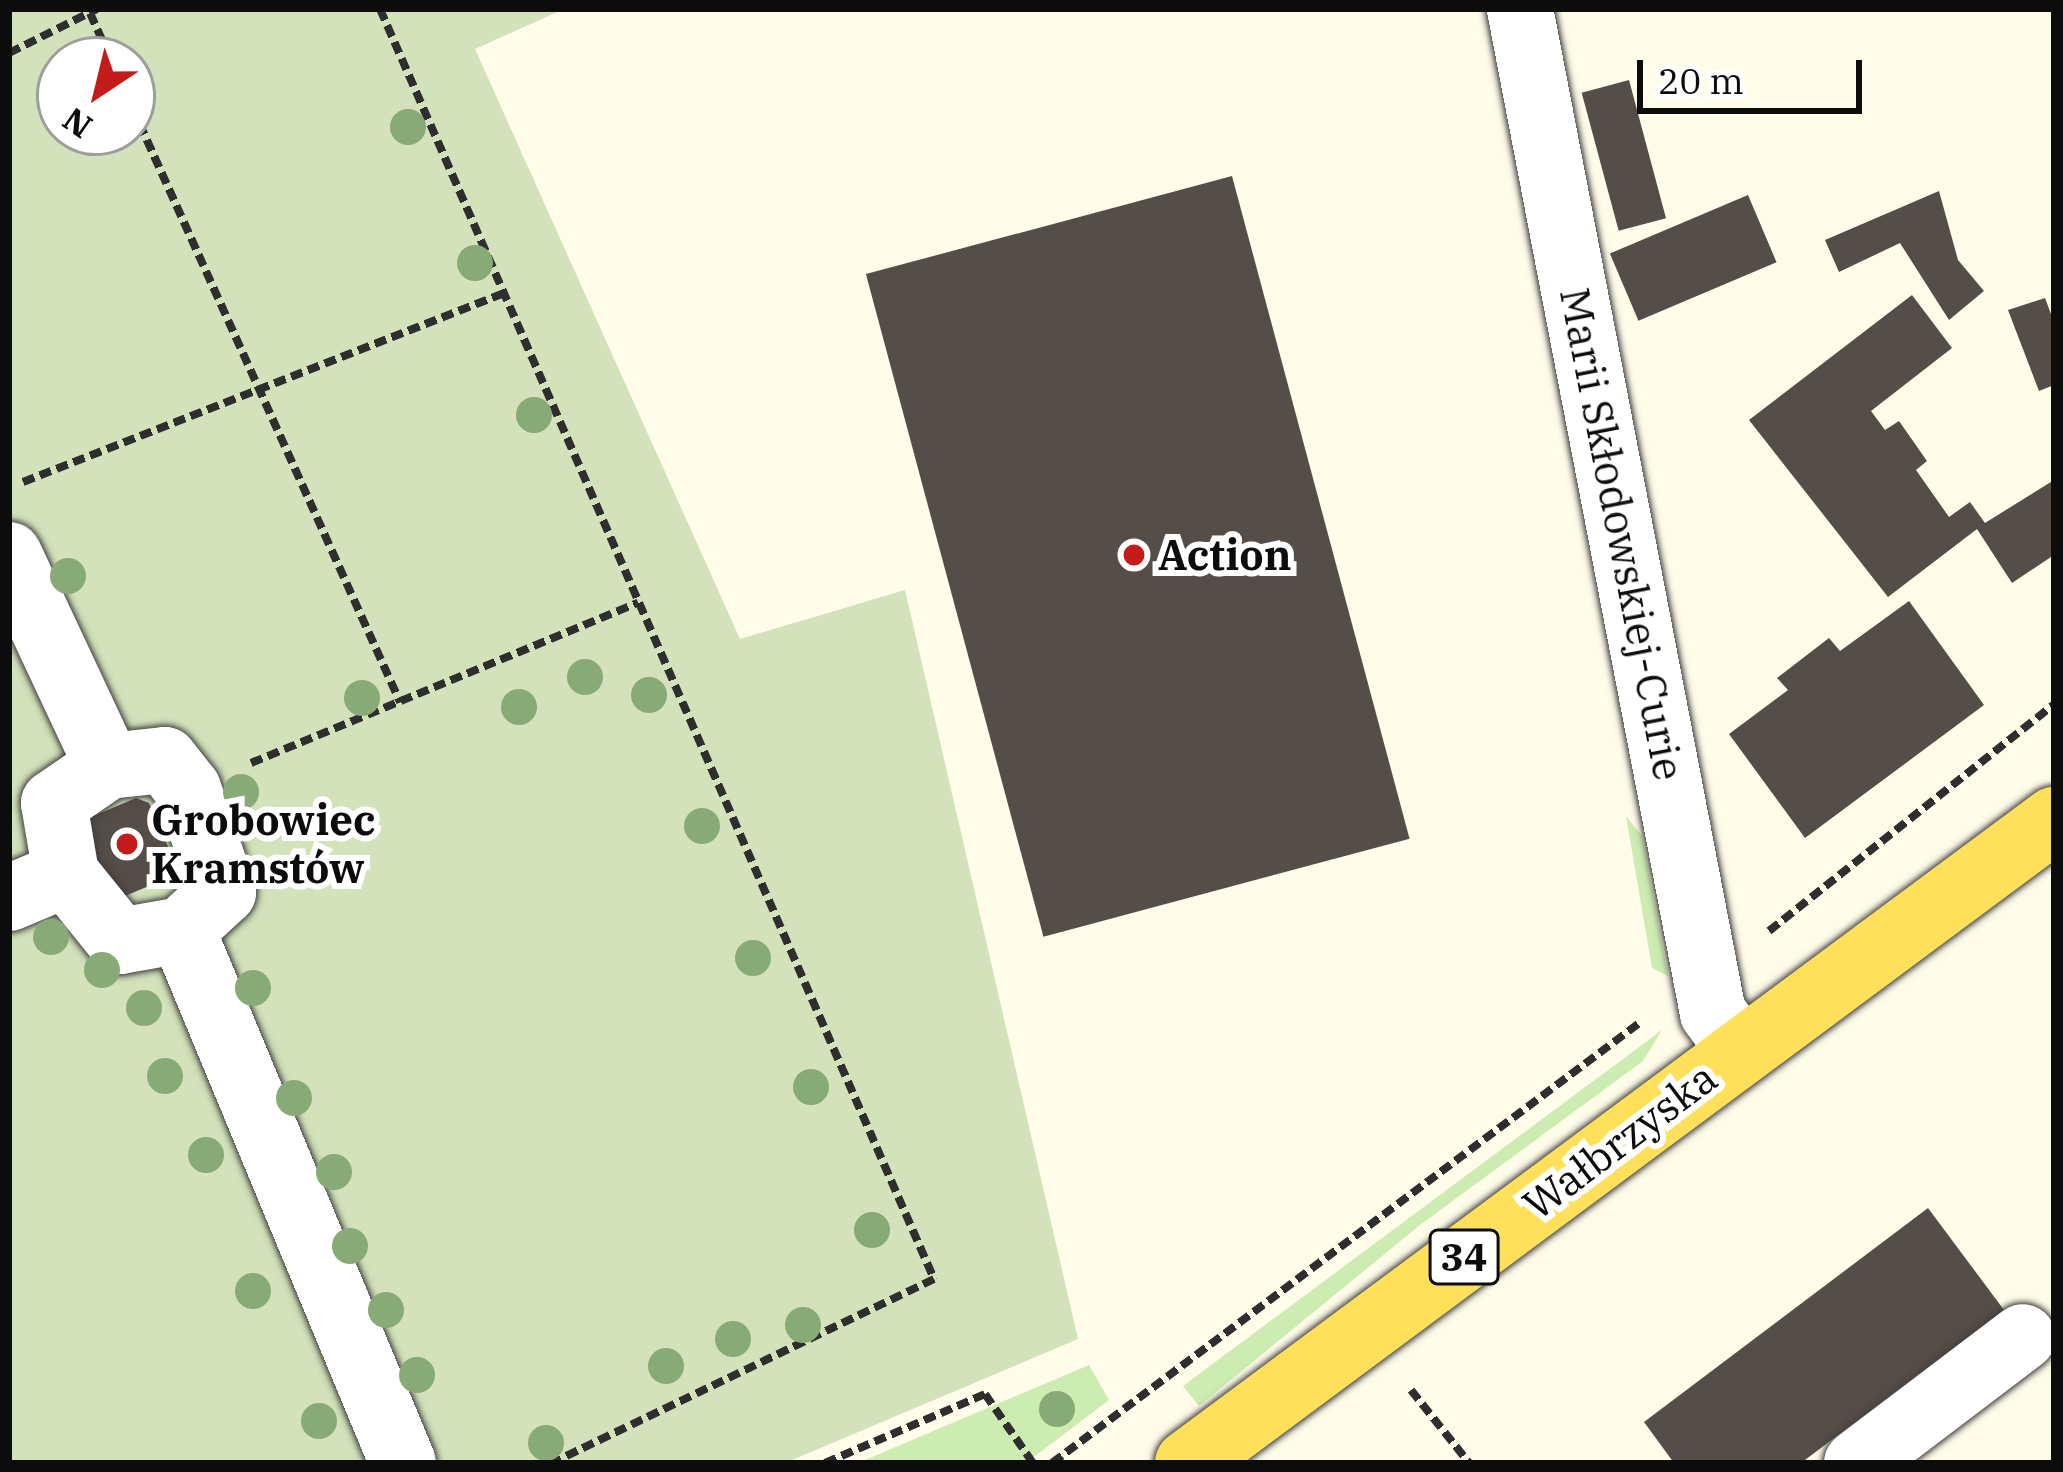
<!DOCTYPE html>
<html>
<head>
<meta charset="utf-8">
<style>
	body { margin:0 }
	#map { position:relative; width:2063px; height:1472px; overflow:hidden; background:#fffcea; font-family:"IBM Plex Serif",serif }
	div>[style] { position:absolute }
	[style*='--x'] { left:calc(var(--x)*1px); top:calc(var(--y)*1px); width:calc(var(--w)*1px); rotate:calc(var(--a)*1deg) }
	.green>* { inset:0; background:#ccecb1 }
	.cemetery>* { inset:0; background:#d3e2ba }
	.building>* { inset:0; background:#554d47; transform-origin:0 0 }
	.path>* { height:8px; margin-top:-4px; transform-origin:0; background:repeating-linear-gradient(90deg,#2e2e2e 0 12px,transparent 0 18px) }
	.roads { filter:drop-shadow(0 0 3px #3f3f3f) drop-shadow(0 0 3px #3f3f3f) }
	.street>* { height:66px; margin:-33px; padding:0 33px; transform-origin:33px; border-radius:33px; background:#fff }
	.primary>* { height:66px; margin:-33px; padding:0 33px; transform-origin:33px; border-radius:33px; background:#ffe05a }
	.trees>* { width:36px; height:36px; margin:-18px; border-radius:50%; background:#87aa76 }
	.dots>* { width:33px; height:33px; translate:-50% -50%; box-sizing:border-box; border:6px solid #fff; border-radius:50% }
	span { translate:-50% -50%; white-space:nowrap; text-align:center; line-height:1.15; -webkit-text-stroke:12px #fff; paint-order:stroke }
	.shield-label span { padding:3px 9px; background:#fff; border:3px solid; border-radius:9px; -webkit-text-stroke-width:0 }
	.shield-label { font-size:39px; color:#0c0c0c; font-weight:700 }
	.street-label { font-size:42px; color:#0c0c0c }
	.poi-label { font-size:42px; color:#0c0c0c; font-weight:700 }
	.left { translate:0 -50%; text-align:left }
	.frame { position:absolute; inset:0; border:12px solid #0c0c0c; pointer-events:none }
	.north { position:absolute; left:36px; top:36px; width:120px; height:120px; box-sizing:border-box; background:#fff; border:3px solid #9e9e9e; border-radius:50%; rotate:215deg; font-size:33px; font-weight:700; line-height:48px; text-align:center; color:#0c0c0c }
	.north::after { content:''; display:block; margin:auto; width:42px; height:54px; background:#c51b1a; clip-path:polygon(50% 0,100% 100%,50% 72%,0 100%) }
	.scale { position:absolute; left:1637px; top:60px; width:225px; height:54px; box-sizing:border-box; border:6px solid #0c0c0c; border-top:0; padding-left:15px; font-size:36px; line-height:42px; white-space:nowrap; color:#0c0c0c; -webkit-text-stroke:9px #fff; paint-order:stroke }
</style>
</head>
<body>
<div id="map">
	<div class="green">
		<i style="clip-path:polygon(1626px 816px,1642px 836px,1668px 976px,1652px 968px)"></i>
		<i style="clip-path:polygon(1662px 1030px,1643px 1061px,1420px 1225px,1199px 1406px,1183px 1386px)"></i>
		<i style="clip-path:polygon(1089px 1365px,1109px 1400px,1026px 1463px,858px 1463px)"></i>
	</div>
	<div class="cemetery">
		<i style="clip-path:polygon(evenodd,9px 9px,564px 9px,475px 49px,740px 639px,905px 590px,1078px 1339px,785px 1463px,9px 1463px,9px 9px,60px 60px,132px 60px,132px 132px,60px 132px,60px 60px)"></i>
	</div>
	<div class="building">
		<i style="left:1629px;top:80px;width:143px;height:49px;rotate:75deg"></i>
		<i style="left:1232px;top:176px;width:686px;height:379px;rotate:75deg"></i>
		<i style="clip-path:polygon(1939px 191px,1958px 260px,1984px 291px,1949px 320px,1900px 243px,1839px 272px,1825px 240px)"></i>
		<i style="left:1748px;top:195px;width:73px;height:150px;rotate:67deg"></i>
		<i style="clip-path:polygon(1912px 295px,1952px 348px,1871px 411px,1885px 430px,1899px 421px,1927px 461px,1916px 470px,1949px 517px,1970px 502px,1985px 523px,2054px 480px,2054px 555px,2012px 583px,1977px 529px,1888px 597px,1749px 420px)"></i>
		<i style="clip-path:polygon(2045px 298px,2054px 322px,2054px 385px,2039px 391px,2008px 310px)"></i>
		<i style="clip-path:polygon(1909px 601px,1984px 705px,1805px 838px,1729px 734px,1788px 690px,1777px 678px,1829px 638px,1840px 651px)"></i>
		<i style="clip-path:polygon(136px 798px,149px 803px,173px 858px,163px 861px,170px 877px,118px 899px,104px 887px,84px 820px)"></i>
		<i style="clip-path:polygon(1928px 1208px,2004px 1310px,1801px 1463px,1674px 1463px,1644px 1422px)"></i>
	</div>
	<div class="path">
		<i style="--x:380;--y:9;--w:1386;--a:66.43"></i>
		<i style="--x:934;--y:1279;--w:424;--a:154.3"></i>
		<i style="--x:90;--y:13;--w:51;--a:65.9"></i>
		<i style="--x:9;--y:53;--w:98;--a:-26.6"></i>
		<i style="--x:132;--y:107;--w:653;--a:65.75"></i>
		<i style="--x:23;--y:482;--w:515;--a:-21.43"></i>
		<i style="--x:251;--y:763;--w:419;--a:-22.5"></i>
		<i style="--x:1769;--y:931;--w:364;--a:-38.5"></i>
		<i style="--x:1411;--y:1390;--w:93;--a:51.5"></i>
		<i style="--x:825;--y:1463;--w:174;--a:-23.3"></i>
		<i style="--x:985;--y:1394;--w:84;--a:55.2"></i>
		<i style="--x:1052;--y:1463;--w:737;--a:-36.84"></i>
	</div>
	<div class="roads">
		<div class="street">
			<i style="--x:1520;--y:9;--w:1022;--a:79.12"></i>
			<i style="--x:1713;--y:1013;--w:47;--a:53.6"></i>
			<i style="--x:9;--y:555;--w:233;--a:64.9"></i>
			<i style="--x:165;--y:760;--w:37;--a:52"></i>
			<i style="--x:188;--y:789;--w:109;--a:71.2"></i>
			<i style="--x:223;--y:892;--w:56;--a:137.2"></i>
			<i style="--x:182;--y:930;--w:63;--a:169.9"></i>
			<i style="--x:120;--y:941;--w:86;--a:-128.9"></i>
			<i style="--x:66;--y:874;--w:72;--a:-99.6"></i>
			<i style="--x:54;--y:803;--w:65;--a:-34.4"></i>
			<i style="--x:108;--y:766;--w:57;--a:-6"></i>
			<i style="--x:9;--y:898;--w:62;--a:-22.8"></i>
			<i style="--x:182;--y:930;--w:577;--a:67.48"></i>
			<i style="--x:1857;--y:1463;--w:208;--a:-37.2"></i>
		</div>
		<div class="primary">
			<i style="--x:1188;--y:1463;--w:1079;--a:-36.59"></i>
		</div>
	</div>
	<div class="trees">
		<i style="left:408px;top:127px"></i>
		<i style="left:475px;top:263px"></i>
		<i style="left:534px;top:415px"></i>
		<i style="left:68px;top:576px"></i>
		<i style="left:585px;top:677px"></i>
		<i style="left:649px;top:695px"></i>
		<i style="left:362px;top:698px"></i>
		<i style="left:519px;top:707px"></i>
		<i style="left:241px;top:792px"></i>
		<i style="left:702px;top:826px"></i>
		<i style="left:51px;top:937px"></i>
		<i style="left:753px;top:958px"></i>
		<i style="left:102px;top:970px"></i>
		<i style="left:253px;top:988px"></i>
		<i style="left:144px;top:1008px"></i>
		<i style="left:165px;top:1076px"></i>
		<i style="left:811px;top:1087px"></i>
		<i style="left:294px;top:1098px"></i>
		<i style="left:206px;top:1155px"></i>
		<i style="left:334px;top:1172px"></i>
		<i style="left:872px;top:1230px"></i>
		<i style="left:350px;top:1246px"></i>
		<i style="left:253px;top:1291px"></i>
		<i style="left:386px;top:1310px"></i>
		<i style="left:803px;top:1325px"></i>
		<i style="left:733px;top:1339px"></i>
		<i style="left:666px;top:1366px"></i>
		<i style="left:417px;top:1375px"></i>
		<i style="left:1057px;top:1409px"></i>
		<i style="left:319px;top:1421px"></i>
		<i style="left:546px;top:1443px"></i>
	</div>
	<div class="dots">
		<i style="left:1134px;top:555px;background:#c51b1a"></i>
		<i style="left:127px;top:844px;background:#c51b1a"></i>
	</div>
	<div class="shield-label">
		<span style="left:1464px;top:1257px">34</span>
	</div>
	<div class="street-label">
		<span style="left:1622px;top:534px;rotate:79deg">Marii Skłodowskiej-Curie</span>
		<span style="left:1620px;top:1141px;rotate:-37deg">Wałbrzyska</span>
	</div>
	<div class="poi-label">
		<span class="left" style="left:1158px;top:555px">Action</span>
		<span class="left" style="left:151px;top:844px">Grobowiec<br>Kramstów</span>
	</div>
	<div class="frame"></div>
	<div class="north">N</div>
	<div class="scale">20 m</div>
</div>
</body>
</html>
